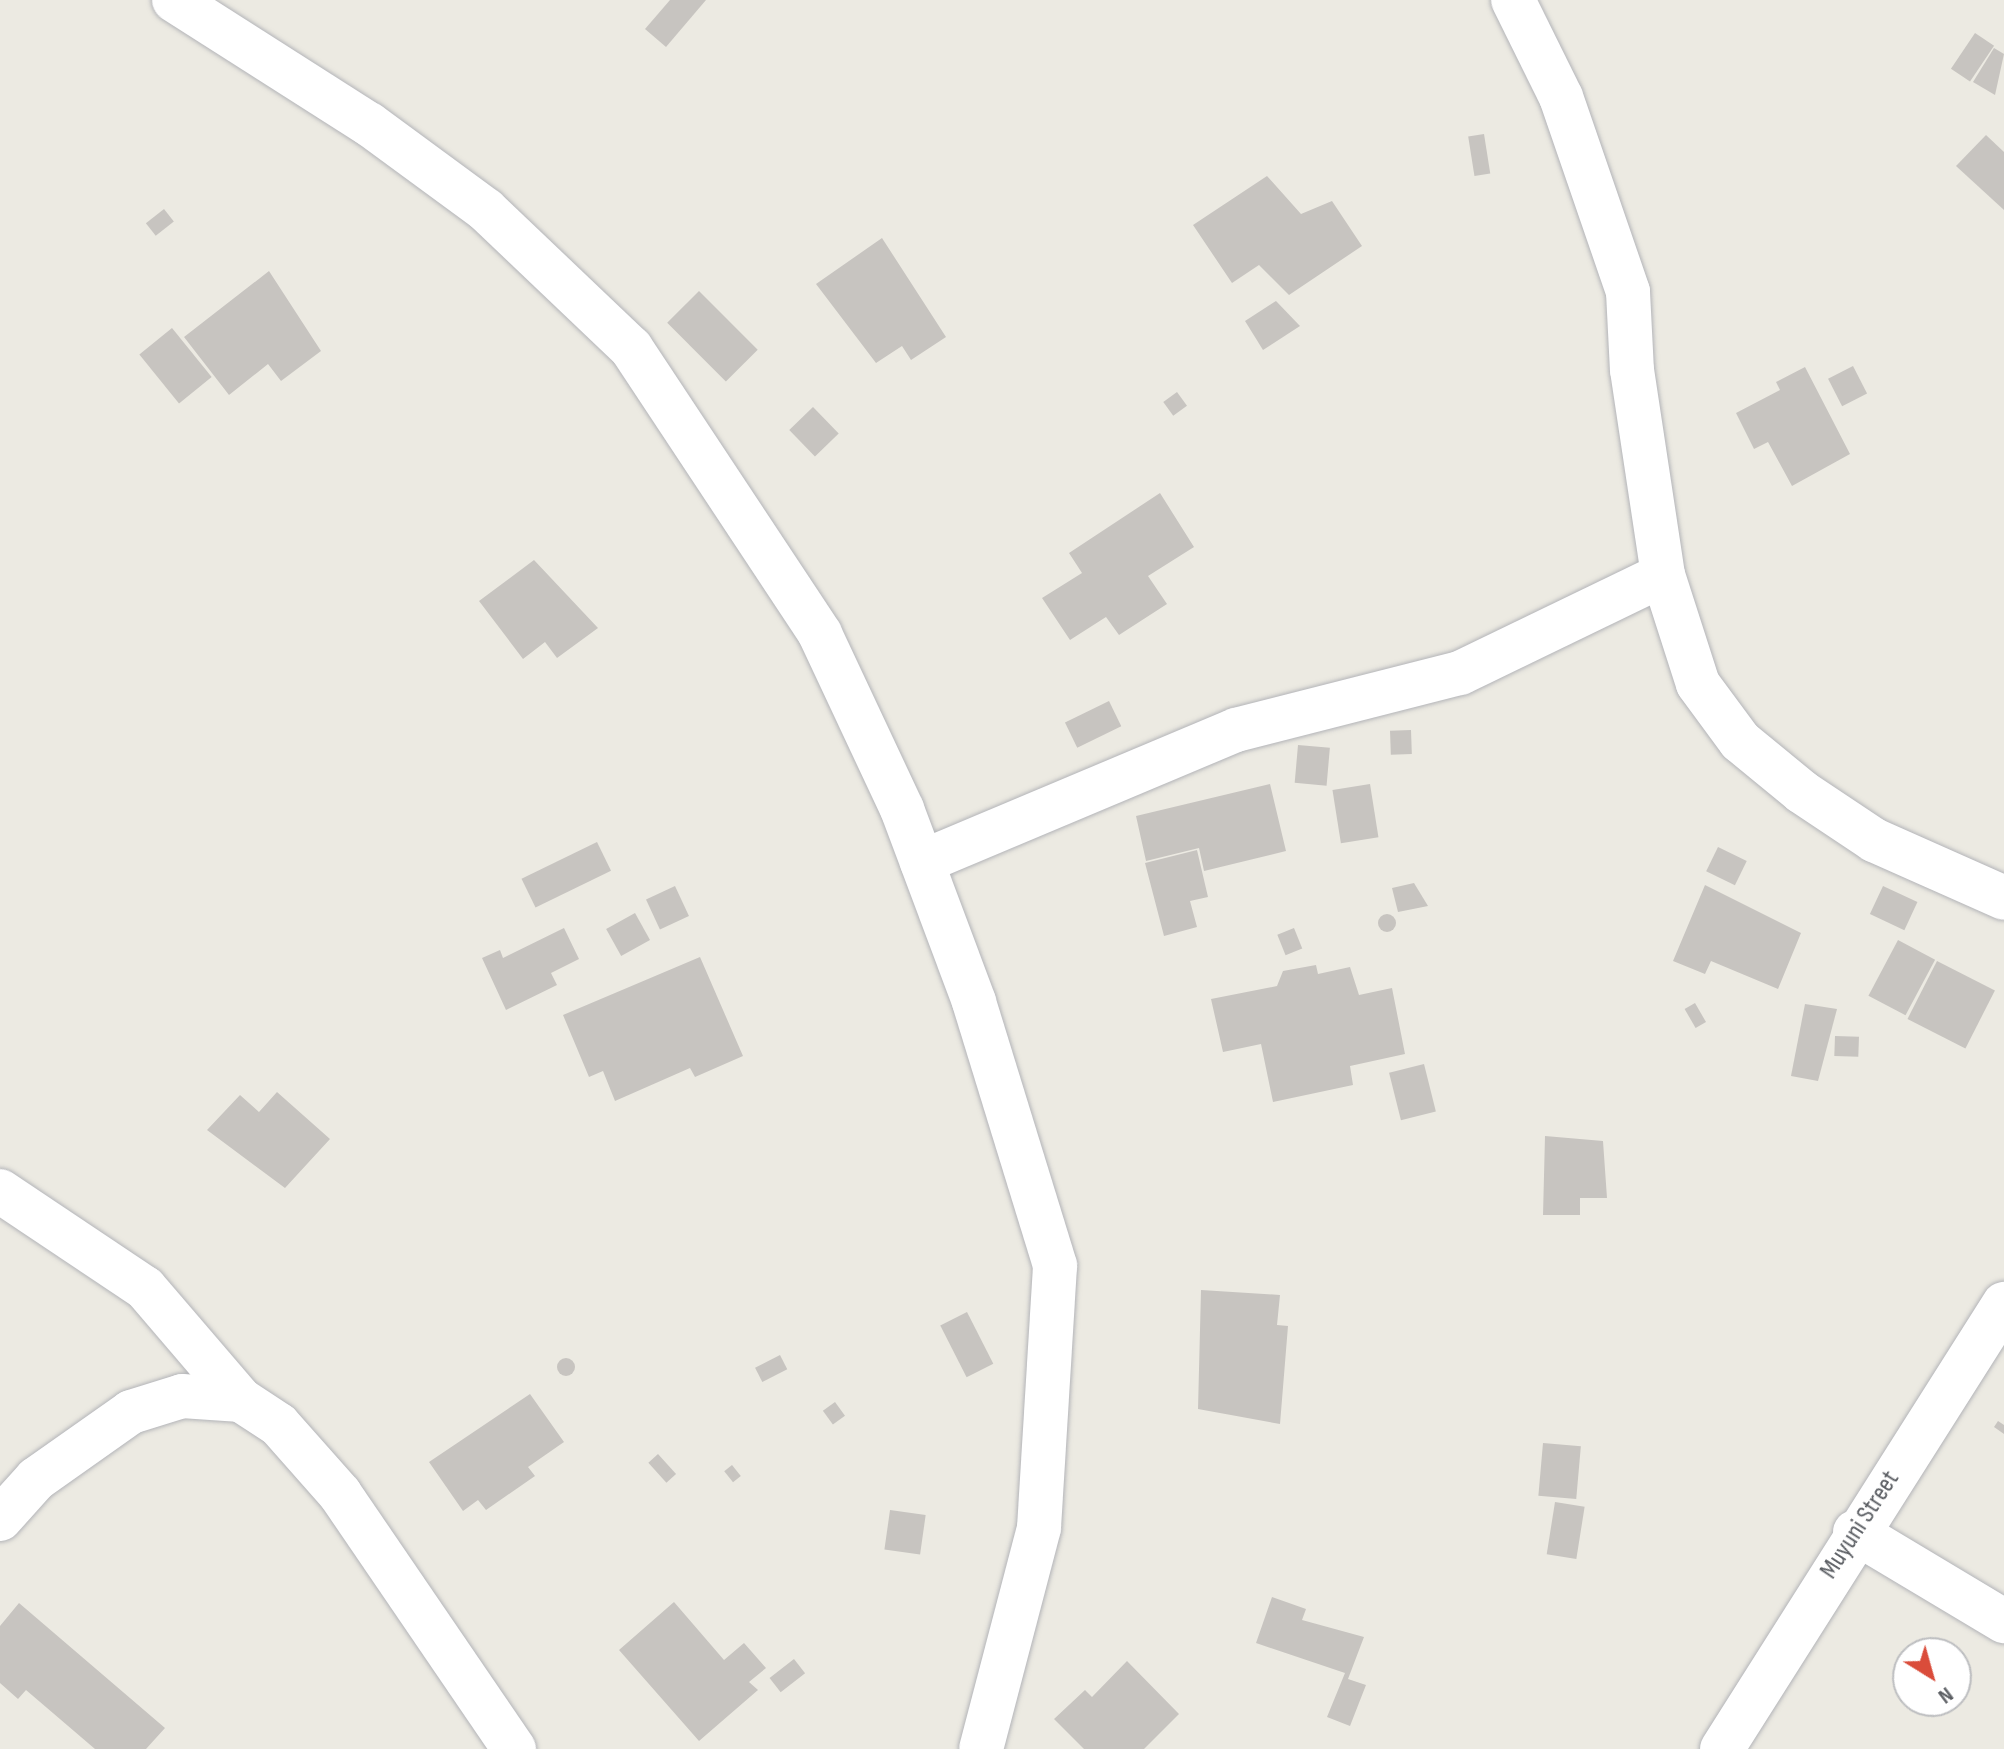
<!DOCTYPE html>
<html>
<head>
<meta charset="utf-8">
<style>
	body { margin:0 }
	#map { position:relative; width:2004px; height:1749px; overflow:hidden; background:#eceae2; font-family:"Sofia Sans Condensed",sans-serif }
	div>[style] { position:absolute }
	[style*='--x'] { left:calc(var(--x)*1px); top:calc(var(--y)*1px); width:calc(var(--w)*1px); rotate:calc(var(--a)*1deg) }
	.building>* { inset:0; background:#c7c4c0; transform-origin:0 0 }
	.round { border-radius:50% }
	.roads { filter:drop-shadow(0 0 2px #b3b4b8) drop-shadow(0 0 2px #b3b4b8) }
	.minor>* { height:44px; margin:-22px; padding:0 22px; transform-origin:22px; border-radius:22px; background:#fff }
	span { translate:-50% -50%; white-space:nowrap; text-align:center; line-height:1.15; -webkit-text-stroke:6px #fff; paint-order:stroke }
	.street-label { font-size:26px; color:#5a5d62 }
	.north { position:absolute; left:1892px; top:1637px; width:80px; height:80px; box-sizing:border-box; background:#fff; border:2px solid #bdbec0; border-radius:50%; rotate:143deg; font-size:22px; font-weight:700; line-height:32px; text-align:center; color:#5a5d62 }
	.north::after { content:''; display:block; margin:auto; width:28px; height:36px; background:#da4c3a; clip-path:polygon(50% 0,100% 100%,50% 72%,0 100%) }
</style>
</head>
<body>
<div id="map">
	<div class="building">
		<i style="clip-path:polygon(670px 0,706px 0,666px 47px,645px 29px)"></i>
		<i style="left:1975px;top:33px;width:23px;height:43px;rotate:34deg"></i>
		<i style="clip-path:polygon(1994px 48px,2004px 54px,1995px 95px,1973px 82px)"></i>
		<i style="left:1484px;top:134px;width:40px;height:16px;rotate:81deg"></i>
		<i style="clip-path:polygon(1986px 135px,2004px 152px,2004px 210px,1956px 166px)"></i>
		<i style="clip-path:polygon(1267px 176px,1301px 214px,1332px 201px,1362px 246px,1289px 295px,1259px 265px,1232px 283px,1193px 225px)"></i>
		<i style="left:164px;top:209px;width:16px;height:23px;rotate:52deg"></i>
		<i style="clip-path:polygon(882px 238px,946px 337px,911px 360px,902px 346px,876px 363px,816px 284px)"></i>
		<i style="clip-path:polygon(269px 271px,321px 351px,281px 381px,268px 364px,229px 395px,184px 337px)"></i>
		<i style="left:699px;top:291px;width:83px;height:45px;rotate:45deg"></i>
		<i style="clip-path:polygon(1276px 301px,1300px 326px,1263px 350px,1245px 321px)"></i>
		<i style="left:172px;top:328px;width:63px;height:42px;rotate:51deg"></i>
		<i style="left:1853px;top:366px;width:31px;height:28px;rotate:63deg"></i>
		<i style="clip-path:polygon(1805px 367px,1850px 454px,1792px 486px,1768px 442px,1754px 449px,1736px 413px,1780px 390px,1776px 382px)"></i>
		<i style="left:1177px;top:392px;width:17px;height:17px;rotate:54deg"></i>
		<i style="left:813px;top:407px;width:37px;height:33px;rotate:46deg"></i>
		<i style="clip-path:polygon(1160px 493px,1194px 547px,1148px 576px,1167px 604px,1119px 635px,1106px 617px,1070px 640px,1042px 598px,1082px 573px,1069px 553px)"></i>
		<i style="clip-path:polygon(534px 560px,598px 628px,557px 658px,545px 642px,523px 659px,479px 601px)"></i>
		<i style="left:1109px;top:701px;width:28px;height:49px;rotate:64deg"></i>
		<i style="left:1411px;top:730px;width:24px;height:21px;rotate:88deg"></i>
		<i style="left:1298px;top:745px;width:32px;height:38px;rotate:5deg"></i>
		<i style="clip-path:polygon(1270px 784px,1286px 851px,1204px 871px,1199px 848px,1146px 861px,1136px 816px)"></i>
		<i style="left:1370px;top:784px;width:54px;height:38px;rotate:81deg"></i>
		<i style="left:597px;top:842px;width:32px;height:84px;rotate:64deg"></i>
		<i style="left:1718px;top:847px;width:32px;height:27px;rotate:26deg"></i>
		<i style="clip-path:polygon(1197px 850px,1208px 897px,1190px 901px,1197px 927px,1164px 936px,1145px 863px)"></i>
		<i style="clip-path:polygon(1414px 883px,1428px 906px,1398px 912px,1392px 888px)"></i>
		<i style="clip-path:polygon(1705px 885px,1801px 933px,1778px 989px,1711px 961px,1705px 974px,1673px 961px)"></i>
		<i style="left:675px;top:886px;width:33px;height:32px;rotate:65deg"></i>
		<i style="left:1883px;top:886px;width:38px;height:31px;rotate:25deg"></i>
		<i style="left:635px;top:913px;width:31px;height:33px;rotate:61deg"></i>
		<i class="round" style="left:1378px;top:914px;width:18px;height:18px"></i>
		<i style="clip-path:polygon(564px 928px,579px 959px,551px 973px,557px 985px,506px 1010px,482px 958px,500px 950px,503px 958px)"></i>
		<i style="left:1294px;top:928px;width:22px;height:18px;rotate:68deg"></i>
		<i style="left:1898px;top:940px;width:42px;height:63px;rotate:28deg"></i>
		<i style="clip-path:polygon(700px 957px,743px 1056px,695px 1077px,690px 1068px,615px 1101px,603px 1071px,589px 1077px,563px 1015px)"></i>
		<i style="left:1937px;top:961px;width:65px;height:65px;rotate:27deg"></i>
		<i style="clip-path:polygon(1316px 965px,1318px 974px,1350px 967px,1359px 995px,1392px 988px,1405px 1054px,1350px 1066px,1353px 1085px,1273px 1102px,1261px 1044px,1223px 1052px,1211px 999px,1277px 986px,1283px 971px)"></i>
		<i style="left:1695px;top:1003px;width:22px;height:12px;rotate:60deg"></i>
		<i style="clip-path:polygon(1805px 1004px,1837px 1009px,1818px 1081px,1791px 1076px)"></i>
		<i style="left:1835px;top:1036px;width:24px;height:20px;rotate:2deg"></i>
		<i style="left:1424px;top:1064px;width:49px;height:36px;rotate:76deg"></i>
		<i style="clip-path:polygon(277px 1092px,330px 1139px,285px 1188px,207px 1130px,240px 1095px,259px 1112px)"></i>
		<i style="clip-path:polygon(1545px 1136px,1603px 1141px,1607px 1198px,1580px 1198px,1580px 1215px,1543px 1215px)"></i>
		<i style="clip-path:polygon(1201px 1290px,1280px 1295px,1277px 1325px,1288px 1326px,1280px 1424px,1198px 1409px)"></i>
		<i style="left:967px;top:1312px;width:58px;height:30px;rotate:63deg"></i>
		<i style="left:780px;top:1355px;width:16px;height:28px;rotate:63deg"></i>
		<i class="round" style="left:557px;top:1358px;width:18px;height:18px"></i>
		<i style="clip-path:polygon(530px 1394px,564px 1442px,528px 1467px,535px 1476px,486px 1510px,478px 1500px,463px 1511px,429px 1462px)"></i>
		<i style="left:835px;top:1402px;width:17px;height:15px;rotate:54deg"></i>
		<i style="clip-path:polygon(1998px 1421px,2004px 1425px,2004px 1434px,1994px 1427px)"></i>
		<i style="left:1543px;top:1443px;width:38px;height:53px;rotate:5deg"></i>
		<i style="left:658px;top:1454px;width:27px;height:13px;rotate:48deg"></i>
		<i style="left:732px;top:1465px;width:14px;height:10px;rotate:51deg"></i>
		<i style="left:1555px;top:1502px;width:30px;height:53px;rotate:9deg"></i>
		<i style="left:890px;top:1510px;width:36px;height:40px;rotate:8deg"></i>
		<i style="clip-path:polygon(1272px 1597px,1306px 1609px,1302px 1620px,1364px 1637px,1348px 1679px,1366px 1685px,1350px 1726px,1327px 1717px,1345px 1673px,1256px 1643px)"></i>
		<i style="clip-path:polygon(674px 1602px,724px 1660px,744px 1643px,766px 1668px,749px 1682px,758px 1690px,699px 1741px,619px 1650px)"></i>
		<i style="clip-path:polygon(19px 1603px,165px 1728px,146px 1749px,95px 1749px,26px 1690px,18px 1699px,0 1683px,0 1626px)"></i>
		<i style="left:794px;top:1659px;width:18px;height:31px;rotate:52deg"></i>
		<i style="clip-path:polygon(1127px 1661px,1179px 1714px,1144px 1749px,1084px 1749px,1054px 1719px,1085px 1690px,1092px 1697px)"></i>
	</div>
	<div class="roads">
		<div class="minor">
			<i style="--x:174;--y:0;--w:231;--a:32.5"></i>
			<i style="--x:369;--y:124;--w:145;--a:36.3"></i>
			<i style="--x:486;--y:210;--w:200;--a:43.6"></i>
			<i style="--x:631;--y:348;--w:343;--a:56.5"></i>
			<i style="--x:820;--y:634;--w:193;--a:64.9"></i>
			<i style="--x:902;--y:809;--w:206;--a:69.5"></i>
			<i style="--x:974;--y:1002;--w:276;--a:72.9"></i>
			<i style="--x:1055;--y:1266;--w:262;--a:93.5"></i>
			<i style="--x:1039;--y:1528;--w:228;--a:104.7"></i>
			<i style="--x:1513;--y:0;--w:108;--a:63.7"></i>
			<i style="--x:1561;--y:97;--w:206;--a:71"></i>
			<i style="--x:1628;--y:292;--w:78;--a:87.1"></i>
			<i style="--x:1632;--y:370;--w:207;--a:81.4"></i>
			<i style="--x:1663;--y:575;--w:114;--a:72.2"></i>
			<i style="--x:1698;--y:684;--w:71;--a:53.6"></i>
			<i style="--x:1740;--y:741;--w:80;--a:39.4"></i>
			<i style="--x:1802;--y:792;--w:87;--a:33.7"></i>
			<i style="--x:1874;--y:840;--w:142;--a:24"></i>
			<i style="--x:922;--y:862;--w:341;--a:-22.8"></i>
			<i style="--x:1236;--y:730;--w:231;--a:-14.3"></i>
			<i style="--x:1460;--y:673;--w:225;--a:-25.8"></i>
			<i style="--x:0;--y:1191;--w:174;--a:33.8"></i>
			<i style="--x:145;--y:1288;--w:148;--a:49.4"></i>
			<i style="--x:0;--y:1519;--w:54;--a:-48"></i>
			<i style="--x:36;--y:1479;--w:116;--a:-35.2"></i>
			<i style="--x:131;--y:1412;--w:53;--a:-17.4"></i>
			<i style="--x:182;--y:1396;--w:59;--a:3.9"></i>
			<i style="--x:241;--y:1400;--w:45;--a:33.3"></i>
			<i style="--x:279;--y:1425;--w:92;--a:48.5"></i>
			<i style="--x:340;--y:1494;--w:309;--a:55.7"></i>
			<i style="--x:1855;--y:1532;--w:174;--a:30.9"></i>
			<i style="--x:1722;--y:1749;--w:527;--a:-57.64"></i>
		</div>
	</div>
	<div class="street-label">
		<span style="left:1860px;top:1525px;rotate:-57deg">Muyuni Street</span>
	</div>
	<div class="north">N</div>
</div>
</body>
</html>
